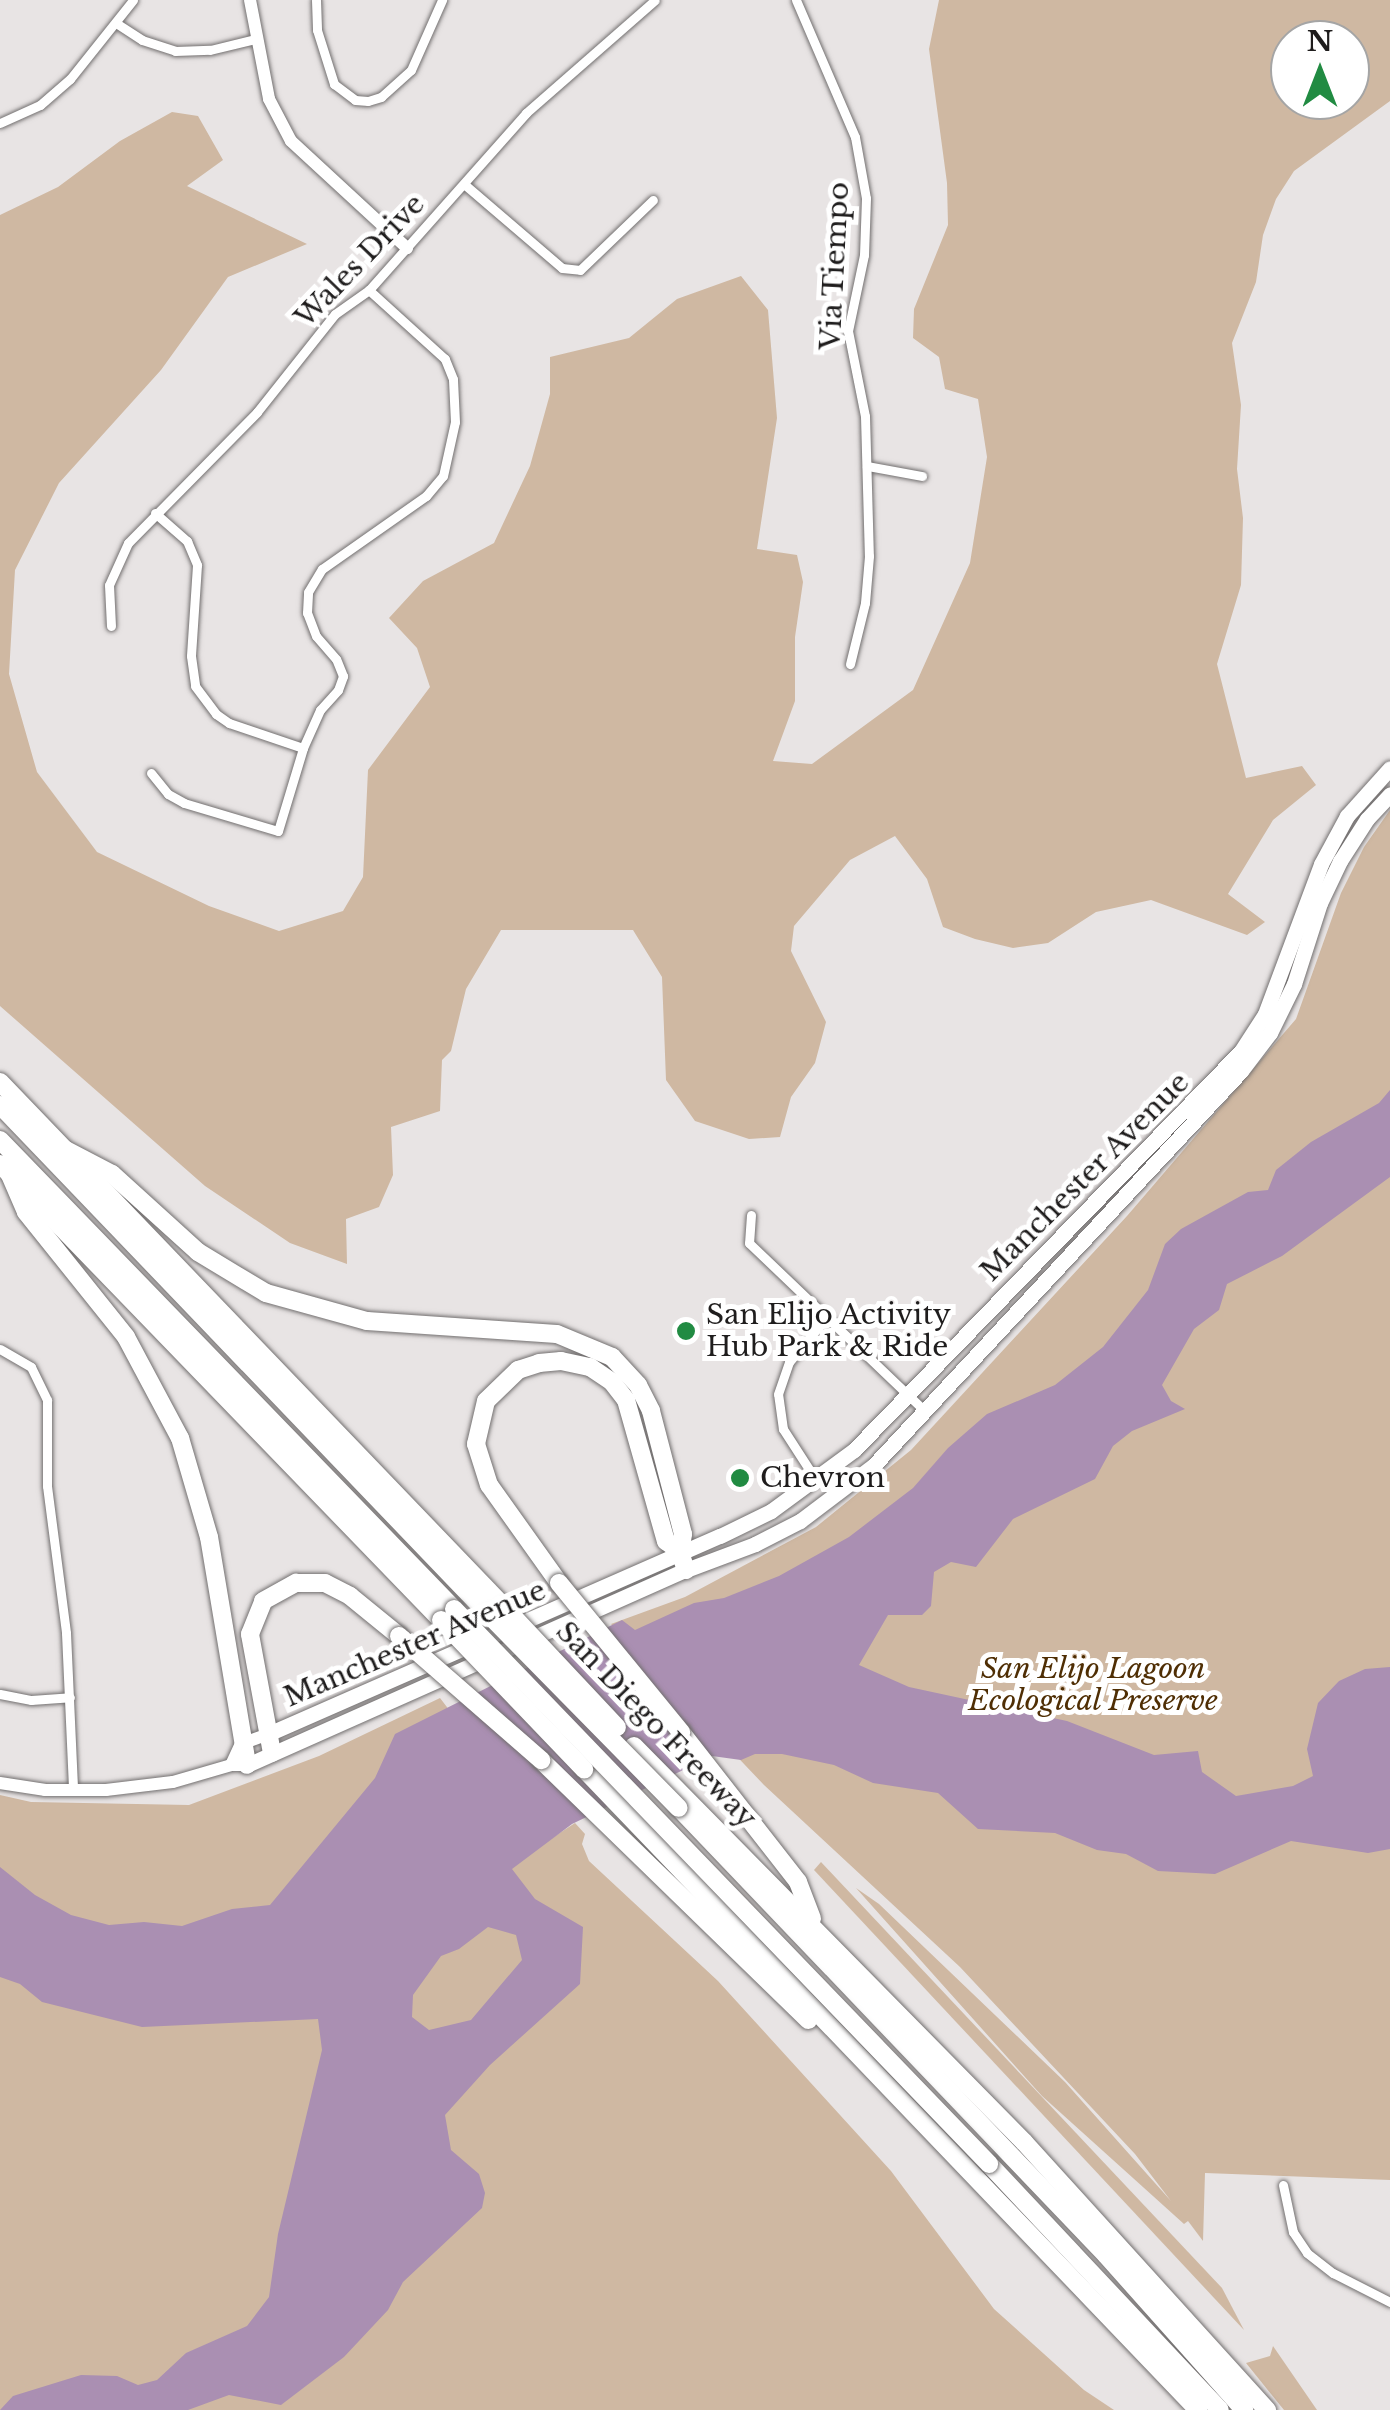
<!DOCTYPE html>
<html>
<head>
<meta charset="utf-8">
<style>
	body { margin:0 }
	#map { position:relative; width:1390px; height:2410px; overflow:hidden; background:#e8e4e4; font-family:"Libre Baskerville",serif }
	div>[style] { position:absolute }
	[style*='--x'] { left:calc(var(--x)*1px); top:calc(var(--y)*1px); width:calc(var(--w)*1px); rotate:calc(var(--a)*1deg) }
	.green>* { inset:0; background:#cfb8a2 }
	.water>* { inset:0; background:#aa8fb2 }
	.roads { filter:drop-shadow(0 0 2px #726f6f) drop-shadow(0 0 2px #726f6f) }
	.street>* { height:9px; margin:-4.5px; padding:0 4.5px; transform-origin:4.5px; border-radius:4.5px; background:#fff }
	.secondary>* { height:12px; margin:-6px; padding:0 6px; transform-origin:6px; border-radius:6px; background:#fff }
	.primary>* { height:15px; margin:-7.5px; padding:0 7.5px; transform-origin:7.5px; border-radius:7.5px; background:#fff }
	.highway>* { height:18px; margin:-9px; padding:0 9px; transform-origin:9px; border-radius:9px; background:#fff }
	.bridges { filter:drop-shadow(0 0 2px #726f6f) drop-shadow(0 0 2px #726f6f) }
	.highway-bridge>* { height:18px; margin:-9px; padding:0 9px; transform-origin:9px; border-radius:9px; background:#fff }
	.dots>* { width:28px; height:28px; translate:-50% -50%; box-sizing:border-box; border:5px solid #fff; border-radius:50% }
	span { translate:-50% -50%; white-space:nowrap; text-align:center; line-height:1.15; -webkit-text-stroke:10px #fff; paint-order:stroke }
	.street-label { font-size:28px; color:#1f1d1d }
	.poi-label { font-size:28px; color:#1f1d1d }
	.left { translate:0 -50%; text-align:left }
	.park-label { font-size:28px; color:#4f2e04; font-style:italic }
	.north { position:absolute; left:1270px; top:20px; width:100px; height:100px; box-sizing:border-box; background:#fff; border:2px solid #a5a5a5; border-radius:50%; rotate:0deg; font-size:28px; font-weight:700; line-height:40px; text-align:center; color:#1f1d1d }
	.north::after { content:''; display:block; margin:auto; width:35px; height:45px; background:#218b42; clip-path:polygon(50% 0,100% 100%,50% 72%,0 100%) }
</style>
</head>
<body>
<div id="map">
	<div class="green">
		<i style="clip-path:polygon(evenodd,939px 0,1390px 0,1390px 101px,1294px 171px,1276px 199px,1263px 235px,1256px 282px,1232px 343px,1241px 405px,1237px 469px,1243px 518px,1241px 585px,1217px 664px,1246px 778px,1302px 766px,1316px 785px,1273px 820px,1228px 894px,1265px 922px,1247px 935px,1151px 900px,1096px 912px,1048px 943px,1013px 948px,975px 939px,943px 927px,927px 879px,895px 836px,850px 860px,794px 926px,791px 951px,826px 1022px,815px 1063px,791px 1097px,780px 1137px,749px 1139px,695px 1121px,666px 1080px,662px 977px,633px 930px,501px 930px,466px 989px,451px 1051px,442px 1060px,440px 1111px,391px 1127px,393px 1175px,379px 1207px,346px 1219px,347px 1264px,290px 1243px,205px 1186px,0 1006px,0 215px,58px 187px,120px 141px,172px 112px,198px 116px,223px 160px,187px 186px,307px 244px,228px 277px,161px 370px,59px 483px,15px 570px,9px 674px,37px 772px,97px 852px,209px 906px,279px 931px,343px 911px,363px 877px,368px 770px,430px 687px,417px 648px,389px 618px,423px 581px,494px 543px,530px 466px,550px 394px,550px 357px,629px 338px,677px 299px,741px 276px,768px 310px,777px 418px,757px 549px,797px 555px,803px 582px,795px 637px,795px 701px,773px 761px,812px 764px,913px 690px,970px 563px,987px 457px,978px 399px,945px 389px,939px 357px,913px 338px,914px 309px,948px 225px,947px 183px,929px 49px,939px 0,1290px 40px,1350px 40px,1350px 100px,1290px 100px,1290px 40px)"></i>
		<i style="clip-path:polygon(1390px 810px,1390px 2180px,1205px 2173px,1203px 2241px,1188px 2221px,1184px 2224px,1042px 2096px,856px 1888px,879px 1904px,1065px 2082px,1171px 2201px,1135px 2154px,960px 1967px,764px 1785px,611px 1624px,685px 1597px,816px 1527px,911px 1450px,1127px 1216px,1296px 1019px,1341px 893px,1364px 847px)"></i>
		<i style="clip-path:polygon(440px 1698px,549px 1840px,575px 1823px,585px 1834px,582px 1844px,589px 1861px,718px 1981px,891px 2171px,994px 2309px,1084px 2390px,1114px 2410px,0 2410px,0 1795px,31px 1802px,189px 1805px,319px 1756px)"></i>
		<i style="clip-path:polygon(821px 1862px,1222px 2288px,1244px 2330px,814px 1870px)"></i>
		<i style="clip-path:polygon(1273px 2346px,1317px 2410px,1284px 2410px,1246px 2363px,1270px 2356px)"></i>
	</div>
	<div class="water">
		<i style="clip-path:polygon(evenodd,1390px 1090px,1390px 1177px,1282px 1256px,1227px 1284px,1219px 1310px,1194px 1329px,1162px 1385px,1171px 1401px,1185px 1409px,1132px 1431px,1113px 1446px,1095px 1479px,1013px 1519px,976px 1567px,951px 1562px,934px 1572px,931px 1606px,922px 1615px,888px 1615px,859px 1665px,909px 1687px,1067px 1721px,1154px 1755px,1198px 1751px,1202px 1772px,1236px 1796px,1293px 1786px,1313px 1776px,1307px 1749px,1318px 1703px,1339px 1681px,1365px 1669px,1390px 1667px,1390px 1849px,1368px 1853px,1291px 1841px,1215px 1874px,1158px 1871px,1126px 1854px,1097px 1850px,1055px 1833px,978px 1829px,938px 1793px,873px 1783px,834px 1765px,782px 1754px,755px 1754px,741px 1760px,712px 1756px,572px 1824px,512px 1869px,535px 1899px,583px 1927px,580px 1984px,490px 2065px,445px 2115px,451px 2150px,479px 2174px,485px 2193px,482px 2208px,403px 2282px,388px 2310px,344px 2357px,281px 2405px,229px 2395px,188px 2410px,0 2410px,13px 2396px,81px 2375px,117px 2376px,138px 2385px,157px 2380px,186px 2353px,247px 2326px,269px 2297px,278px 2234px,322px 2050px,318px 2019px,142px 2027px,42px 2002px,20px 1984px,0 1977px,0 1867px,35px 1895px,71px 1915px,109px 1925px,144px 1922px,182px 1926px,232px 1909px,270px 1905px,375px 1778px,395px 1734px,622px 1620px,635px 1630px,694px 1603px,724px 1598px,779px 1576px,849px 1537px,913px 1488px,948px 1448px,987px 1414px,1055px 1385px,1103px 1347px,1148px 1290px,1165px 1244px,1181px 1229px,1248px 1192px,1268px 1190px,1276px 1170px,1311px 1142px,1379px 1103px,1390px 1090px,488px 1927px,516px 1935px,522px 1960px,471px 2020px,429px 2030px,412px 2017px,413px 1995px,441px 1956px,459px 1949px,488px 1927px)"></i>
	</div>
	<div class="roads">
		<div class="street">
			<i style="--x:316;--y:0;--w:30;--a:88"></i>
			<i style="--x:317;--y:30;--w:57;--a:72.5"></i>
			<i style="--x:334;--y:84;--w:26;--a:37"></i>
			<i style="--x:355;--y:100;--w:13;--a:4"></i>
			<i style="--x:368;--y:101;--w:14;--a:-17"></i>
			<i style="--x:381;--y:97;--w:40;--a:-42"></i>
			<i style="--x:411;--y:70;--w:77;--a:-66.1"></i>
			<i style="--x:796;--y:0;--w:149;--a:66.7"></i>
			<i style="--x:855;--y:137;--w:62;--a:79.8"></i>
			<i style="--x:866;--y:198;--w:57;--a:92"></i>
			<i style="--x:864;--y:255;--w:78;--a:101.9"></i>
			<i style="--x:848;--y:331;--w:87;--a:78.7"></i>
			<i style="--x:865;--y:416;--w:140;--a:88.4"></i>
			<i style="--x:869;--y:556;--w:47;--a:94.9"></i>
			<i style="--x:865;--y:603;--w:63;--a:103.8"></i>
			<i style="--x:116;--y:23;--w:31;--a:33"></i>
			<i style="--x:142;--y:40;--w:35;--a:18"></i>
			<i style="--x:175;--y:51;--w:35;--a:-2"></i>
			<i style="--x:210;--y:50;--w:46;--a:-13.7"></i>
			<i style="--x:0;--y:123;--w:44;--a:-24.2"></i>
			<i style="--x:40;--y:105;--w:40;--a:-41"></i>
			<i style="--x:70;--y:79;--w:101;--a:-51.4"></i>
			<i style="--x:464;--y:184;--w:129;--a:40.6"></i>
			<i style="--x:562;--y:268;--w:18;--a:6"></i>
			<i style="--x:580;--y:270;--w:101;--a:-43.8"></i>
			<i style="--x:867;--y:466;--w:56;--a:10.3"></i>
			<i style="--x:155;--y:513;--w:43;--a:41.2"></i>
			<i style="--x:187;--y:541;--w:26;--a:67"></i>
			<i style="--x:197;--y:565;--w:91;--a:93.8"></i>
			<i style="--x:191;--y:656;--w:30;--a:82"></i>
			<i style="--x:195;--y:686;--w:35;--a:53"></i>
			<i style="--x:216;--y:714;--w:16;--a:35"></i>
			<i style="--x:229;--y:723;--w:78;--a:18.7"></i>
			<i style="--x:111;--y:626;--w:41;--a:-92.8"></i>
			<i style="--x:109;--y:585;--w:46;--a:-65.7"></i>
			<i style="--x:128;--y:543;--w:184;--a:-45.4"></i>
			<i style="--x:257;--y:412;--w:125;--a:-51.5"></i>
			<i style="--x:335;--y:314;--w:42;--a:-35.2"></i>
			<i style="--x:369;--y:290;--w:237;--a:-48.4"></i>
			<i style="--x:526;--y:113;--w:171;--a:-41.2"></i>
			<i style="--x:151;--y:773;--w:27;--a:51"></i>
			<i style="--x:168;--y:794;--w:18;--a:29"></i>
			<i style="--x:184;--y:803;--w:98;--a:16.6"></i>
			<i style="--x:278;--y:831;--w:87;--a:-73.2"></i>
			<i style="--x:303;--y:748;--w:42;--a:-65.9"></i>
			<i style="--x:320;--y:710;--w:27;--a:-48"></i>
			<i style="--x:338;--y:690;--w:15;--a:-70"></i>
			<i style="--x:343;--y:676;--w:18;--a:-112"></i>
			<i style="--x:336;--y:659;--w:30;--a:-131"></i>
			<i style="--x:316;--y:636;--w:25;--a:-111"></i>
			<i style="--x:307;--y:613;--w:21;--a:-87"></i>
			<i style="--x:308;--y:592;--w:27;--a:-59"></i>
			<i style="--x:322;--y:569;--w:127;--a:-35.1"></i>
			<i style="--x:426;--y:496;--w:26;--a:-50"></i>
			<i style="--x:443;--y:476;--w:55;--a:-77.5"></i>
			<i style="--x:455;--y:422;--w:43;--a:-92.7"></i>
			<i style="--x:453;--y:379;--w:22;--a:-112"></i>
			<i style="--x:445;--y:359;--w:103;--a:-137.8"></i>
			<i style="--x:751;--y:1215;--w:28;--a:94"></i>
			<i style="--x:749;--y:1243;--w:245;--a:43.7"></i>
			<i style="--x:0;--y:1349;--w:36;--a:30"></i>
			<i style="--x:31;--y:1367;--w:37;--a:64"></i>
			<i style="--x:47;--y:1400;--w:86;--a:90"></i>
			<i style="--x:47;--y:1486;--w:148;--a:82.6"></i>
			<i style="--x:66;--y:1633;--w:157;--a:87.4"></i>
			<i style="--x:816;--y:1480;--w:61;--a:-122.9"></i>
			<i style="--x:783;--y:1429;--w:35;--a:-98"></i>
			<i style="--x:778;--y:1394;--w:34;--a:-71"></i>
			<i style="--x:789;--y:1362;--w:59;--a:-49.8"></i>
			<i style="--x:0;--y:1694;--w:32;--a:11"></i>
			<i style="--x:31;--y:1700;--w:39;--a:-4"></i>
			<i style="--x:1283;--y:2185;--w:48;--a:78"></i>
			<i style="--x:1293;--y:2232;--w:25;--a:56"></i>
			<i style="--x:1307;--y:2253;--w:33;--a:38"></i>
			<i style="--x:1333;--y:2273;--w:64;--a:27"></i>
		</div>
		<div class="secondary">
			<i style="--x:250;--y:0;--w:101;--a:79.1"></i>
			<i style="--x:269;--y:99;--w:47;--a:62.4"></i>
			<i style="--x:291;--y:141;--w:158;--a:42.7"></i>
			<i style="--x:231;--y:1765;--w:23;--a:-65"></i>
			<i style="--x:241;--y:1744;--w:29;--a:-20"></i>
			<i style="--x:0;--y:1783;--w:46;--a:8.8"></i>
			<i style="--x:45;--y:1790;--w:61;--a:0"></i>
			<i style="--x:106;--y:1790;--w:67;--a:-6.8"></i>
			<i style="--x:173;--y:1782;--w:60;--a:-16.3"></i>
			<i style="--x:231;--y:1765;--w:16;--a:0"></i>
		</div>
		<div class="primary">
			<i style="--x:268;--y:1734;--w:493;--a:-23.7"></i>
			<i style="--x:720;--y:1536;--w:57;--a:-26.1"></i>
			<i style="--x:771;--y:1511;--w:103;--a:-36.3"></i>
			<i style="--x:854;--y:1450;--w:556;--a:-45.87"></i>
			<i style="--x:1241;--y:1051;--w:44;--a:-57"></i>
			<i style="--x:1265;--y:1014;--w:160;--a:-69.5"></i>
			<i style="--x:1321;--y:864;--w:55;--a:-61.6"></i>
			<i style="--x:1347;--y:816;--w:64;--a:-48.1"></i>
			<i style="--x:247;--y:1765;--w:480;--a:-24"></i>
			<i style="--x:686;--y:1570;--w:74;--a:-20.6"></i>
			<i style="--x:755;--y:1544;--w:51;--a:-27.1"></i>
			<i style="--x:800;--y:1521;--w:93;--a:-37.1"></i>
			<i style="--x:874;--y:1465;--w:538;--a:-47.03"></i>
			<i style="--x:1241;--y:1071;--w:48;--a:-52.7"></i>
			<i style="--x:1270;--y:1033;--w:55;--a:-63.9"></i>
			<i style="--x:1294;--y:984;--w:85;--a:-72.2"></i>
			<i style="--x:1320;--y:903;--w:47;--a:-64.5"></i>
			<i style="--x:1340;--y:861;--w:50;--a:-57.3"></i>
			<i style="--x:1367;--y:819;--w:34;--a:-47"></i>
		</div>
		<div class="highway">
			<i style="--x:0;--y:1082;--w:731;--a:46.16"></i>
			<i style="--x:0;--y:1105;--w:708;--a:46.2"></i>
			<i style="--x:0;--y:1140;--w:653;--a:45.93"></i>
			<i style="--x:64;--y:1149;--w:54;--a:27.5"></i>
			<i style="--x:112;--y:1174;--w:116;--a:42.2"></i>
			<i style="--x:198;--y:1252;--w:79;--a:31.1"></i>
			<i style="--x:266;--y:1293;--w:105;--a:15.5"></i>
			<i style="--x:367;--y:1321;--w:190;--a:3.9"></i>
			<i style="--x:557;--y:1334;--w:60;--a:22.7"></i>
			<i style="--x:612;--y:1357;--w:38;--a:47"></i>
			<i style="--x:638;--y:1385;--w:29;--a:63"></i>
			<i style="--x:651;--y:1411;--w:127;--a:75.4"></i>
			<i style="--x:683;--y:1534;--w:18;--a:99"></i>
			<i style="--x:680;--y:1552;--w:19;--a:72"></i>
			<i style="--x:0;--y:1164;--w:634;--a:45.96"></i>
			<i style="--x:10;--y:1175;--w:40;--a:66.6"></i>
			<i style="--x:26;--y:1212;--w:160;--a:51.3"></i>
			<i style="--x:126;--y:1337;--w:115;--a:61.9"></i>
			<i style="--x:180;--y:1438;--w:103;--a:73.7"></i>
			<i style="--x:209;--y:1537;--w:231;--a:80.5"></i>
			<i style="--x:559;--y:1583;--w:120;--a:-125.5"></i>
			<i style="--x:489;--y:1485;--w:43;--a:-107.6"></i>
			<i style="--x:476;--y:1444;--w:44;--a:-76.9"></i>
			<i style="--x:486;--y:1401;--w:45;--a:-44.1"></i>
			<i style="--x:518;--y:1370;--w:22;--a:-18"></i>
			<i style="--x:539;--y:1363;--w:22;--a:-5"></i>
			<i style="--x:561;--y:1361;--w:30;--a:12"></i>
			<i style="--x:590;--y:1367;--w:27;--a:34"></i>
			<i style="--x:612;--y:1382;--w:23;--a:52"></i>
			<i style="--x:626;--y:1400;--w:147;--a:74.2"></i>
			<i style="--x:666;--y:1541;--w:18;--a:38"></i>
			<i style="--x:681;--y:1732;--w:190;--a:52"></i>
			<i style="--x:798;--y:1882;--w:39;--a:69"></i>
			<i style="--x:634;--y:1746;--w:556;--a:45.44"></i>
			<i style="--x:1024;--y:2142;--w:362;--a:47.8"></i>
			<i style="--x:272;--y:1753;--w:121;--a:-100.5"></i>
			<i style="--x:250;--y:1634;--w:35;--a:-68"></i>
			<i style="--x:263;--y:1601;--w:38;--a:-29"></i>
			<i style="--x:296;--y:1583;--w:29;--a:0"></i>
			<i style="--x:325;--y:1583;--w:28;--a:27"></i>
			<i style="--x:350;--y:1596;--w:63;--a:39.2"></i>
			<i style="--x:541;--y:1760;--w:373;--a:44.2"></i>
			<i style="--x:584;--y:1769;--w:888;--a:46.23"></i>
			<i style="--x:679;--y:1808;--w:618;--a:46.31"></i>
			<i style="--x:1106;--y:2255;--w:208;--a:48.3"></i>
			<i style="--x:989;--y:2164;--w:337;--a:46.8"></i>
		</div>
	</div>
	<div class="bridges">
		<div class="highway-bridge">
			<i style="--x:559;--y:1583;--w:193;--a:50.7"></i>
			<i style="--x:454;--y:1609;--w:771;--a:46.05"></i>
			<i style="--x:506;--y:1609;--w:162;--a:46.8"></i>
			<i style="--x:490;--y:1616;--w:269;--a:45.5"></i>
			<i style="--x:441;--y:1620;--w:207;--a:46.2"></i>
			<i style="--x:399;--y:1636;--w:189;--a:41.1"></i>
		</div>
	</div>
	<div class="dots">
		<i style="left:686px;top:1331px;background:#218b42"></i>
		<i style="left:740px;top:1478px;background:#218b42"></i>
	</div>
	<div class="street-label">
		<span style="left:360px;top:261px;rotate:-46deg">Wales Drive</span>
		<span style="left:835px;top:266px;rotate:-87deg">Via Tiempo</span>
		<span style="left:1085px;top:1177px;rotate:-45deg">Manchester Avenue</span>
		<span style="left:415px;top:1644px;rotate:-23deg">Manchester Avenue</span>
		<span style="left:656px;top:1725px;rotate:46deg">San Diego Freeway</span>
	</div>
	<div class="poi-label">
		<span class="left" style="left:706px;top:1331px">San Elijo Activity<br>Hub Park &amp; Ride</span>
		<span class="left" style="left:760px;top:1478px">Chevron</span>
	</div>
	<div class="park-label">
		<span style="left:1093px;top:1685px">San Elijo Lagoon<br>Ecological Preserve</span>
	</div>
	<div class="north">N</div>
</div>
</body>
</html>
